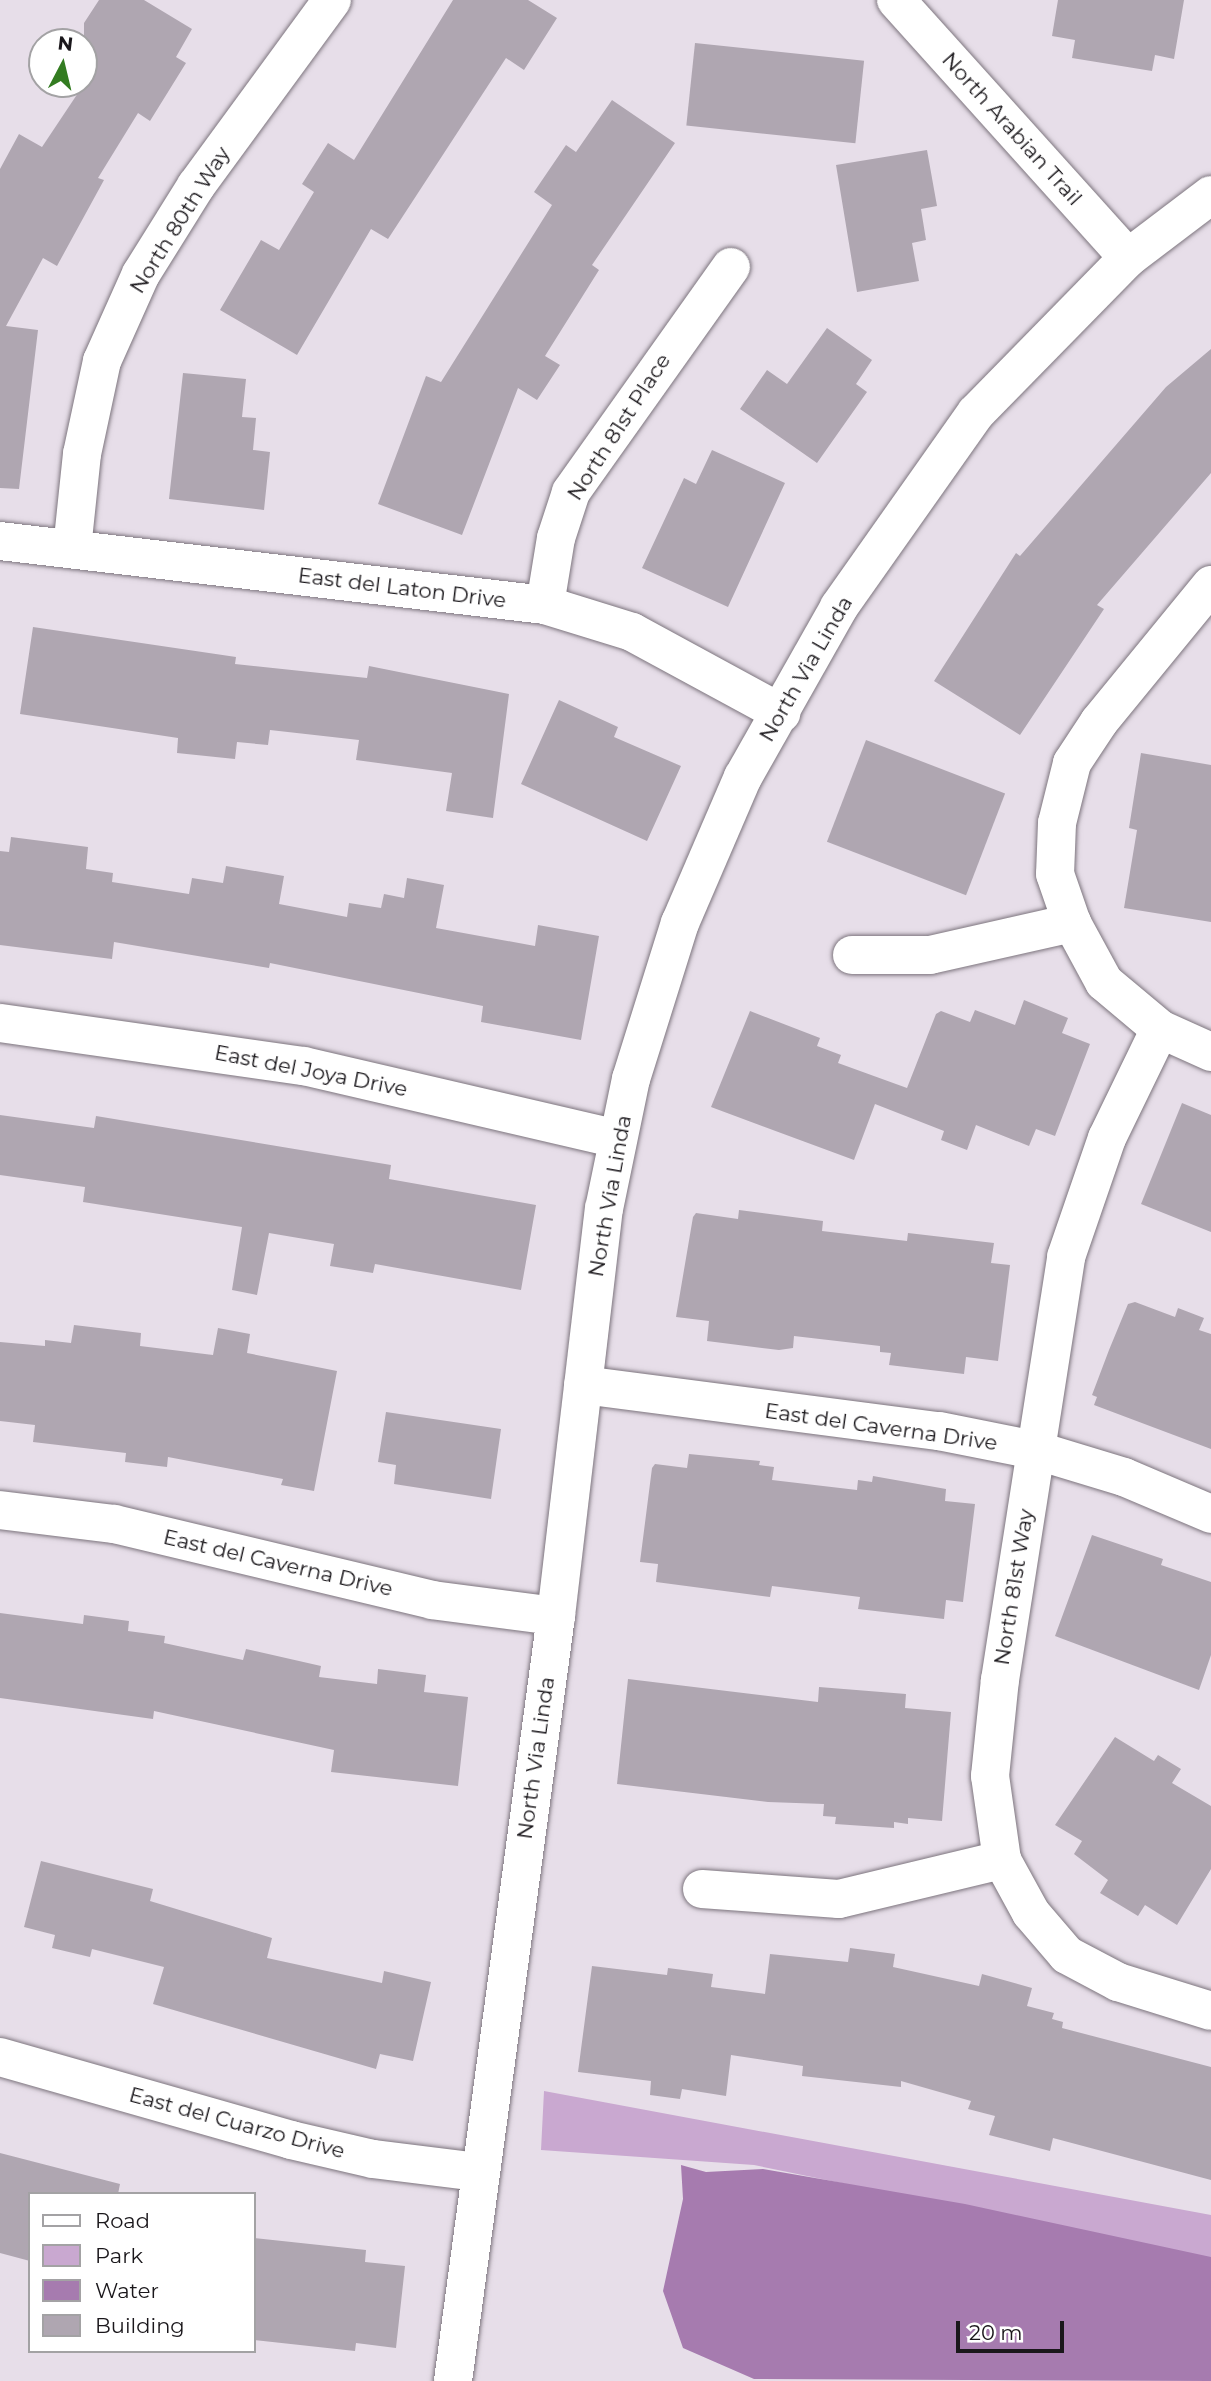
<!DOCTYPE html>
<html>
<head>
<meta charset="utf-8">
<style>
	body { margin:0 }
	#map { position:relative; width:1211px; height:2381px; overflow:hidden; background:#e7dee9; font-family:Montserrat,sans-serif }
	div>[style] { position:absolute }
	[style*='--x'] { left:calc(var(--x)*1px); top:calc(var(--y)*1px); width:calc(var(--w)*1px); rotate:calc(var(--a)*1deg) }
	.green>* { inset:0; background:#c9a8d0 }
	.water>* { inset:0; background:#a67baf }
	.building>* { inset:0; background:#afa6b1; transform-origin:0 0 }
	.roads { filter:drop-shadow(0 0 2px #7d757e) drop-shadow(0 0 2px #7d757e) }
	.street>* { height:38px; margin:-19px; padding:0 19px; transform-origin:19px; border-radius:19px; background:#fff }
	.secondary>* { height:38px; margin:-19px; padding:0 19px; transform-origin:19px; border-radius:19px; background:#fff }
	span { translate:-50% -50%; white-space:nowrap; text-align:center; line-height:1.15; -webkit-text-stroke:7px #fff; paint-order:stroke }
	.street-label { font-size:21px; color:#1a171b }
	.legend { position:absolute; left:28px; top:2192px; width:228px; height:161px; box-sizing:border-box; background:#fff; border:2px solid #a3a2a4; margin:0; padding:9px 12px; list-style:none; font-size:21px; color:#1a171b }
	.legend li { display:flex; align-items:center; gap:14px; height:35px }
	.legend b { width:35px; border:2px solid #a3a2a4 }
	.north { position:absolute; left:28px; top:28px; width:70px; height:70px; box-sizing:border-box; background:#fff; border:2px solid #a3a2a4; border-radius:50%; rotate:7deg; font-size:19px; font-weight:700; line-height:28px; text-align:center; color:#1a171b }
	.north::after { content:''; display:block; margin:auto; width:24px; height:32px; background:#337c21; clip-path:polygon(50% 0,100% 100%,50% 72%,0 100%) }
	.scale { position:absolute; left:956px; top:2321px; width:108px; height:32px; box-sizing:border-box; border:4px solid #1a171b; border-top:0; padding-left:9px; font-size:21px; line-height:24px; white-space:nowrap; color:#1a171b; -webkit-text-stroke:5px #fff; paint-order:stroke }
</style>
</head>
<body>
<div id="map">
	<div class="green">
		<i style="clip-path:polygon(544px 2091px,1211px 2215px,1211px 2259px,754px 2165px,541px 2150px)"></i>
	</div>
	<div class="water">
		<i style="clip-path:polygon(681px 2165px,706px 2172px,763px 2169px,965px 2204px,1211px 2257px,1211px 2381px,754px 2379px,683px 2348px,663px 2291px,683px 2199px)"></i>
	</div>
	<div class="building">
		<i style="clip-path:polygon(99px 0,144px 0,192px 29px,176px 57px,186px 63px,150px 121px,138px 113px,98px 178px,104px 180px,57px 266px,43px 258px,6px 326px,38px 330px,19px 489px,0 488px,0 169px,19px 134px,42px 147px,84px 84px,84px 23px)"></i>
		<i style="clip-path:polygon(453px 0,528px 0,557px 18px,524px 70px,506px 58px,388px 239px,371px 229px,297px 355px,220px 310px,261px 240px,279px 250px,314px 192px,302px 184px,328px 143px,354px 160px)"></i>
		<i style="clip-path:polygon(1058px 0,1184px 0,1174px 59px,1155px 55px,1152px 71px,1072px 58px,1075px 40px,1052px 36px)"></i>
		<i style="left:695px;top:43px;width:170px;height:83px;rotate:6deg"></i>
		<i style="clip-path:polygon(612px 100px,675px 143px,592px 265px,599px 270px,545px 356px,560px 365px,537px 400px,518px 388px,462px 535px,378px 504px,426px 376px,441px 382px,552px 205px,534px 192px,566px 145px,576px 152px)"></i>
		<i style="clip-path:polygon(927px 150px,937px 206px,921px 209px,926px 240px,912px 243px,919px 281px,857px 292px,836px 165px)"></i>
		<i style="clip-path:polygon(827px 328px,872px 360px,856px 384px,867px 392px,817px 463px,740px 409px,767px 370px,787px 384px)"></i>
		<i style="clip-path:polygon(1211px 349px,1211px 473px,1097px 605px,1104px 609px,1020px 735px,934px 681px,1016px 553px,1020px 556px,1166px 387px)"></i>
		<i style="clip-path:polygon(183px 373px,246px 379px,242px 417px,256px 418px,253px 450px,270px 452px,264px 510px,169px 499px)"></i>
		<i style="clip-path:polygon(712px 450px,785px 483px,728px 607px,642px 568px,684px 478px,696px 484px)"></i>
		<i style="clip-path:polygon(33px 627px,236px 657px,235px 664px,367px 678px,369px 666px,509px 694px,493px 818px,446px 811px,452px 773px,356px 760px,359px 740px,270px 730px,268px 745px,237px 742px,235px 759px,177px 753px,178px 738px,20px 714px)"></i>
		<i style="clip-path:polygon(559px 700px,618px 727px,614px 737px,681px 766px,647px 841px,521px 784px)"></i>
		<i style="left:866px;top:740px;width:149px;height:109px;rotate:21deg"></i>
		<i style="clip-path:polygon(1141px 753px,1211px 765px,1211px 922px,1124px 908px,1137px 830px,1129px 828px)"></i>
		<i style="clip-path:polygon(11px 837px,88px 847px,86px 869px,113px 873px,112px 882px,189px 894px,192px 878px,223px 883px,226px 866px,284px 876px,279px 904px,347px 917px,349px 903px,381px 908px,384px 894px,404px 898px,407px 878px,444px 885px,436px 928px,535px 946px,538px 925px,599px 936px,581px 1040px,481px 1022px,483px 1006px,270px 963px,269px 968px,114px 942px,112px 959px,0 945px,0 851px,9px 852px)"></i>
		<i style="clip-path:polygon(1024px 1000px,1068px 1018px,1062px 1033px,1090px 1044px,1055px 1136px,1036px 1129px,1029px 1146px,976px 1125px,967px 1150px,941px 1140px,944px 1131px,875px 1104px,854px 1160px,711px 1107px,750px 1011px,820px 1038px,817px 1046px,841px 1055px,838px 1063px,907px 1088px,936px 1014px,941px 1011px,970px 1022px,975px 1010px,1015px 1025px)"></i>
		<i style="clip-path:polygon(1182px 1103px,1211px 1115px,1211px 1232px,1141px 1204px)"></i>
		<i style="clip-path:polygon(0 1115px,94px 1128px,96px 1116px,391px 1165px,389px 1179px,536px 1205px,521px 1290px,375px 1264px,373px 1273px,330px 1266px,334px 1244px,269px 1233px,257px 1295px,232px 1290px,242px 1227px,83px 1202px,85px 1187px,0 1175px)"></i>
		<i style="clip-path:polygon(739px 1210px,823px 1221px,822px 1231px,907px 1241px,908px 1233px,994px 1243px,991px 1263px,1010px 1265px,998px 1361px,966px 1357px,964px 1374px,889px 1365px,891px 1353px,880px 1352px,880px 1346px,794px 1336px,793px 1348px,779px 1350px,707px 1341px,709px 1321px,676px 1317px,693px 1217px,696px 1213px,738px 1219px)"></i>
		<i style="clip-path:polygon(1135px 1302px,1175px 1317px,1178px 1308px,1204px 1318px,1199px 1330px,1211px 1334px,1211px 1449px,1094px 1405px,1097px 1397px,1092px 1395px,1109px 1350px,1128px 1304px)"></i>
		<i style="clip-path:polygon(74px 1325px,141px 1333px,140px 1346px,213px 1355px,218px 1328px,250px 1334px,247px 1353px,337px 1371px,314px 1491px,281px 1485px,283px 1479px,168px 1457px,167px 1467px,125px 1462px,126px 1453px,33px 1442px,35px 1425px,0 1421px,0 1342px,45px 1346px,45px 1340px,71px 1343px)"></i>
		<i style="clip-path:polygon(386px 1412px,501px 1429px,491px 1499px,394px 1484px,396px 1465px,378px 1462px)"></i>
		<i style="clip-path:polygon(689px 1454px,760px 1461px,759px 1465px,774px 1467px,772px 1480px,857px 1490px,858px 1480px,872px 1482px,873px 1476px,946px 1489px,945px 1501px,975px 1504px,963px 1602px,946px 1600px,944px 1619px,858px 1609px,860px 1597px,772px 1586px,770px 1597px,656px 1582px,658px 1564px,640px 1562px,652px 1468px,655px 1464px,687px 1468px)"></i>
		<i style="clip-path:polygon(1092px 1535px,1163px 1559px,1161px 1565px,1211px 1582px,1211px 1655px,1199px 1690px,1055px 1636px)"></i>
		<i style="clip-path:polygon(0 1613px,83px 1624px,84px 1615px,129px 1621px,128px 1631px,165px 1636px,164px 1643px,243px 1660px,246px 1649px,321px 1666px,319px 1677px,377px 1684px,378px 1669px,426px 1675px,424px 1692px,468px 1697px,458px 1786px,331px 1772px,334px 1750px,154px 1711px,153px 1719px,0 1698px)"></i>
		<i style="clip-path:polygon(628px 1679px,818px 1702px,819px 1687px,906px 1694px,905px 1708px,951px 1712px,942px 1821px,908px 1818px,908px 1824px,894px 1822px,894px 1828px,835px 1824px,836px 1817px,823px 1816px,824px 1804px,768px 1802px,617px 1784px)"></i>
		<i style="clip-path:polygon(1115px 1737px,1154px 1761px,1158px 1755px,1181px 1769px,1172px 1783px,1211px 1806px,1211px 1869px,1177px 1925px,1145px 1905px,1138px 1916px,1100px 1893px,1108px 1880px,1074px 1854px,1082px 1841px,1055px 1825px)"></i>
		<i style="clip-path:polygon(41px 1861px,153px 1889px,150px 1901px,272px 1938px,267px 1958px,382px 1983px,384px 1971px,431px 1982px,413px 2061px,380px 2054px,376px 2069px,153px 2004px,164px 1967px,92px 1949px,90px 1957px,52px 1948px,55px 1935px,24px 1927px)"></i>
		<i style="clip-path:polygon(850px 1948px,895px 1954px,893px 1967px,979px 1986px,982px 1974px,1032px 1988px,1027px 2006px,1054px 2013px,1052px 2019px,1063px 2022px,1062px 2028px,1211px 2067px,1211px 2180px,1053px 2138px,1050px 2151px,989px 2135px,995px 2116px,968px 2109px,971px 2101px,901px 2081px,901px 2087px,802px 2076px,803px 2066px,731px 2055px,726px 2096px,682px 2089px,680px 2099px,650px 2095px,651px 2081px,578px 2072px,592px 1966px,667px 1975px,668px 1968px,713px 1974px,711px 1987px,765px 1994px,770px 1954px,848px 1962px)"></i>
		<i style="clip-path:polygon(0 2153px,120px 2184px,118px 2194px,30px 2194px,30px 2261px,0 2253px)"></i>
		<i style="clip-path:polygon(254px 2238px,366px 2250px,365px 2262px,405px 2266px,396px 2348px,356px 2343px,355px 2351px,254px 2340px)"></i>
	</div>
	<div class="roads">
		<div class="street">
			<i style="--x:0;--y:541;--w:549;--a:6.7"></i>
			<i style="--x:545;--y:605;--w:91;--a:17.2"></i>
			<i style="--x:632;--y:632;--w:170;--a:28.5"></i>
			<i style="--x:72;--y:549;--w:96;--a:-84"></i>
			<i style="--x:82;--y:454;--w:95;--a:-77.9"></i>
			<i style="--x:102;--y:361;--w:95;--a:-65.9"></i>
			<i style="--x:141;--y:274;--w:104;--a:-58"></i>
			<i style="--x:196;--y:186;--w:230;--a:-53.8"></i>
			<i style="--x:1211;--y:585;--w:177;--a:129.3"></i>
			<i style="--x:1099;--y:722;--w:49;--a:123.4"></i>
			<i style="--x:1072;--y:763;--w:62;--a:104"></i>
			<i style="--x:1057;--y:823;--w:51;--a:92.2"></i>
			<i style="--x:1055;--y:874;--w:52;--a:70.9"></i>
			<i style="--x:1072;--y:923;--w:67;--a:61.5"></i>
			<i style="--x:1104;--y:982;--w:73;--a:40"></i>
			<i style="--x:1160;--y:1029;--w:56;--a:24.3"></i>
			<i style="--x:545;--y:605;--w:68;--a:-80.7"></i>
			<i style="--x:556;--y:538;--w:48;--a:-71.9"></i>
			<i style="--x:571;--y:492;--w:276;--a:-54.6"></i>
			<i style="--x:852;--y:955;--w:78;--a:0"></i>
			<i style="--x:930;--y:955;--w:146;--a:-12.7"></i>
			<i style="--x:0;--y:1023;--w:307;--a:8.1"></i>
			<i style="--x:304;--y:1066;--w:322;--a:13.1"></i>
			<i style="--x:583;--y:1385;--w:359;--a:7.4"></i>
			<i style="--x:939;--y:1431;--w:98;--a:11.2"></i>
			<i style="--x:1035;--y:1450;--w:93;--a:16.9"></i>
			<i style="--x:1124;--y:1477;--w:95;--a:23"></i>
			<i style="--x:0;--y:1510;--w:115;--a:7"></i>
			<i style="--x:114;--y:1524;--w:327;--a:13.4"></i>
			<i style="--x:432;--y:1600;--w:125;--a:7.4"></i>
			<i style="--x:1002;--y:1860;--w:60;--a:61.3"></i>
			<i style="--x:1031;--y:1913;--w:55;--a:49.4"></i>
			<i style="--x:1067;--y:1955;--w:58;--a:27.9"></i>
			<i style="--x:1118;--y:1982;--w:97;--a:17.3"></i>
			<i style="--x:702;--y:1889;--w:137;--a:4.2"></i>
			<i style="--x:839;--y:1899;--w:168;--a:-13.5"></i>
			<i style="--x:1002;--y:1860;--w:85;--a:-98.1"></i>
			<i style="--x:990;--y:1776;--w:97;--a:-84.1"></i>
			<i style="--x:1000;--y:1680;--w:428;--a:-81.1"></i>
			<i style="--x:1066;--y:1257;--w:126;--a:-71"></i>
			<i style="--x:1107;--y:1138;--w:121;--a:-64.1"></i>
			<i style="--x:0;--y:2057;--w:303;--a:15.9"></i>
			<i style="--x:291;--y:2140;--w:84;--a:13"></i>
			<i style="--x:373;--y:2159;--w:106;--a:7.1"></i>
		</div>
		<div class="secondary">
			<i style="--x:896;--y:0;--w:347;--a:48"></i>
			<i style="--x:453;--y:2381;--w:772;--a:-82.33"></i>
			<i style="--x:556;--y:1616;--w:410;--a:-83.3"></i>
			<i style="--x:604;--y:1209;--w:133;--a:-78.3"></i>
			<i style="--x:631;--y:1079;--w:164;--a:-72.6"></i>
			<i style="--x:680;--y:923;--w:159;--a:-66.7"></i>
			<i style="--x:743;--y:777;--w:195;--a:-60.5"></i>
			<i style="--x:839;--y:607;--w:237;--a:-54.8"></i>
			<i style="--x:976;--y:413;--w:217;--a:-45.6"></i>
			<i style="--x:1128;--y:258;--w:104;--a:-37.2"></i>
		</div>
	</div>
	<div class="street-label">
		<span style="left:1012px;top:129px;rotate:48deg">North Arabian Trail</span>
		<span style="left:180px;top:220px;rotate:-58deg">North 80th Way</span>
		<span style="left:619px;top:427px;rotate:-57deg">North 81st Place</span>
		<span style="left:402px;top:588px;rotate:7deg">East del Laton Drive</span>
		<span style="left:806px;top:669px;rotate:-60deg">North Via Linda</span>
		<span style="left:311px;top:1071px;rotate:11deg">East del Joya Drive</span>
		<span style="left:610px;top:1196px;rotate:-80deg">North Via Linda</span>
		<span style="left:881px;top:1427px;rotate:8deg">East del Caverna Drive</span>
		<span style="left:278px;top:1563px;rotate:13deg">East del Caverna Drive</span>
		<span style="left:1014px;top:1587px;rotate:-81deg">North 81st Way</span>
		<span style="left:536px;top:1758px;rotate:-82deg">North Via Linda</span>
		<span style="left:237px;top:2123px;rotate:15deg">East del Cuarzo Drive</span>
	</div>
	<ul class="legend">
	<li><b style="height:9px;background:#fff"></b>Road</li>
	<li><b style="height:19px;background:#c9a8d0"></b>Park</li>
	<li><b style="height:19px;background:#a67baf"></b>Water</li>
	<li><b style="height:19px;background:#afa6b1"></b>Building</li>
	</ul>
	<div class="north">N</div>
	<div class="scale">20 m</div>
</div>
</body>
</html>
